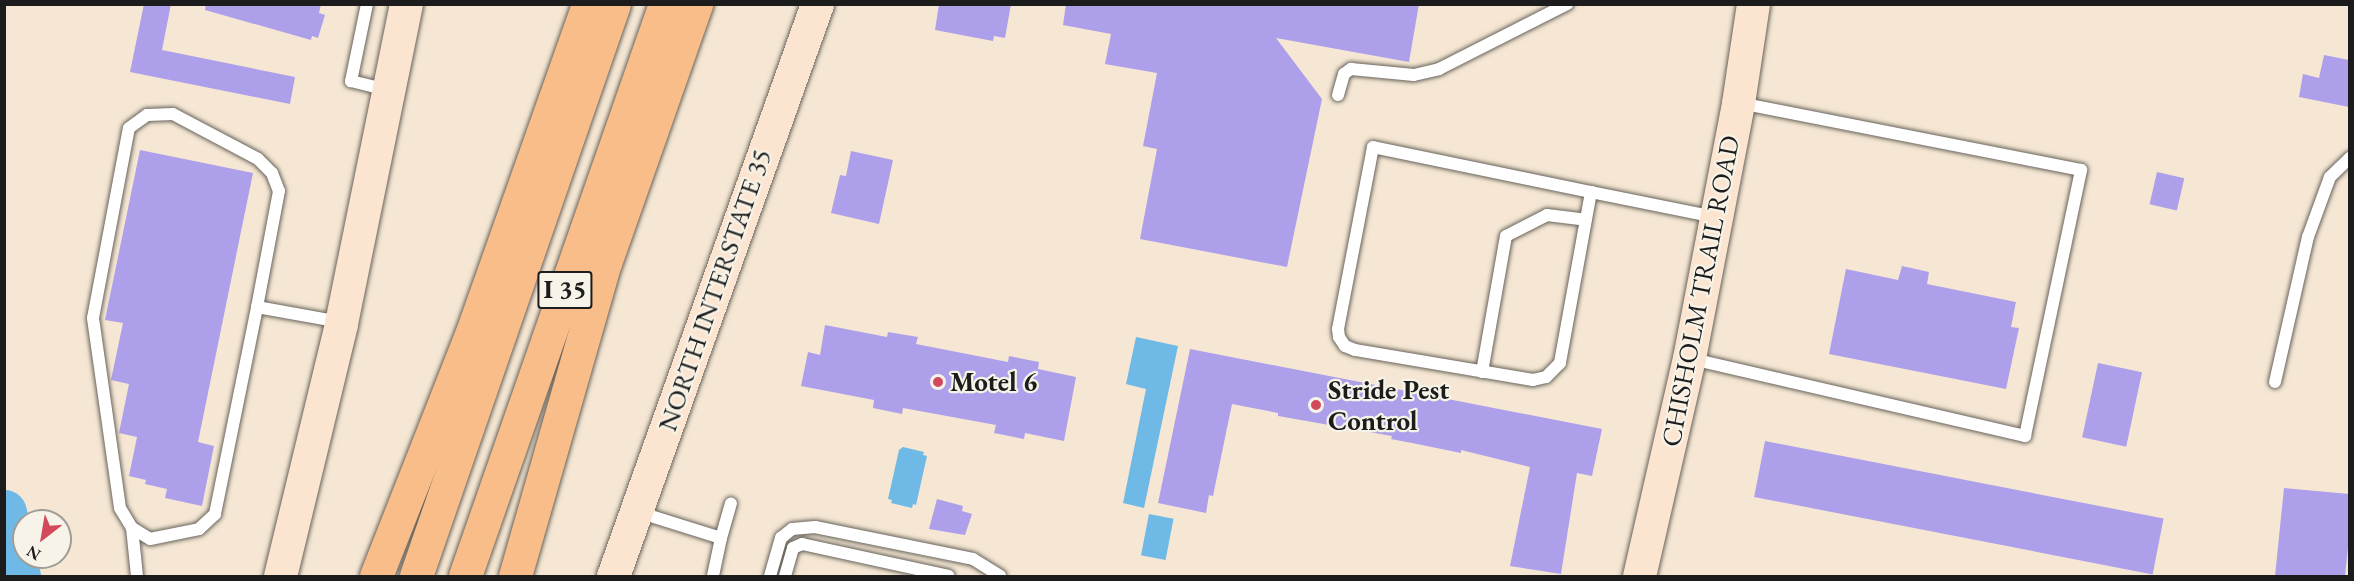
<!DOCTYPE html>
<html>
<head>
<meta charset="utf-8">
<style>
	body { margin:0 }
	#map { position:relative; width:2354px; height:581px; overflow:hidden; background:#f5e7d3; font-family:"EB Garamond",serif }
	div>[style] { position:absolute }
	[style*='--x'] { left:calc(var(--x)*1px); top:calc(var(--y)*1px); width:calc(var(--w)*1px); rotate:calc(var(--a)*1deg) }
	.water>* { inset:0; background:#6fb9e7; transform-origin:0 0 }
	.river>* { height:45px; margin:-22.5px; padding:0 22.5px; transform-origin:22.5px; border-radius:22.5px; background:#6fb9e7 }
	.building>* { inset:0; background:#ae9feb; transform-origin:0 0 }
	.roads { filter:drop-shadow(0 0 2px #68635c) drop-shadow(0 0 2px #68635c) }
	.lane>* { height:12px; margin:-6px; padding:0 6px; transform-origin:6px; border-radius:6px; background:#fff }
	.secondary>* { height:33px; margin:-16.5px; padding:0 16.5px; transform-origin:16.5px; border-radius:16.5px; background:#fce5d0 }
	.highway>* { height:33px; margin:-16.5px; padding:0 16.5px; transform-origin:16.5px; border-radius:16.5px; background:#f8bd89 }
	.dots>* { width:16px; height:16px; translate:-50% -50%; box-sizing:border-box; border:3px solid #f7f3e8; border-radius:50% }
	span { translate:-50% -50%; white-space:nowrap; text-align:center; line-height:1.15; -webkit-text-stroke:4.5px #f7f3e8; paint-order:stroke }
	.shield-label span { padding:2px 4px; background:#f7f3e8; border:2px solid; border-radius:4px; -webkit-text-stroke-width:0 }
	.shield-label { font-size:26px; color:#1c1c1c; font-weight:700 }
	.street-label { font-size:27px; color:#1c1c1c }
	.poi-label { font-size:27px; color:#1c1c1c; font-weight:700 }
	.left { translate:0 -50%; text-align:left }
	.frame { position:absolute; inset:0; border:6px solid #1c1c1c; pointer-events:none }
	.north { position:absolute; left:12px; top:509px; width:60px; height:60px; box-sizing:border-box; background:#f7f3e8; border:2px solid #9f9d96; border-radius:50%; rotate:211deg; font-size:16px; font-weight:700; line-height:24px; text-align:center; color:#1c1c1c }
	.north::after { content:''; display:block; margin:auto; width:21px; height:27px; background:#d1495b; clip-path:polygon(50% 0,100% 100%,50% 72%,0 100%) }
</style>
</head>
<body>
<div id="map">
	<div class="water">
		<i style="clip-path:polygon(1136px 337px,1178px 346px,1144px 508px,1123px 503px,1146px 389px,1126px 384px)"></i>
		<i style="clip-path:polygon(903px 447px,924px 452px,923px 455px,927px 456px,916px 505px,913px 504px,912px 508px,891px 503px,892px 500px,888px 499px,899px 450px)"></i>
		<i style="left:1149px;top:514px;width:25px;height:42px;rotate:11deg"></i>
	</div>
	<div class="river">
		<i style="--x:4;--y:512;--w:66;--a:77.7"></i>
	</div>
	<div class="building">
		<i style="clip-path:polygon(144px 4px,171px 4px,162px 50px,295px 77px,290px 104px,130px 72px)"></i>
		<i style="clip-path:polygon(206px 4px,321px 4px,319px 13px,325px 15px,318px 38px,312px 36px,311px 40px,205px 10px)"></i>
		<i style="clip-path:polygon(939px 4px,1011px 4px,1005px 38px,994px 36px,993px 41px,935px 30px)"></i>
		<i style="clip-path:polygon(1066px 4px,1419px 4px,1409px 62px,1276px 38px,1322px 99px,1287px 267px,1140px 239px,1157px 149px,1143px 146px,1157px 73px,1105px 64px,1111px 34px,1063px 25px)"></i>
		<i style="clip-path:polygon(2324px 55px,2349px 60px,2349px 107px,2299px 97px,2303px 74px,2319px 78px)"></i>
		<i style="clip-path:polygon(140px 150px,253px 173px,198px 442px,214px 446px,202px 506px,165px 498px,167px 489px,145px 484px,146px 480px,129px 476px,137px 437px,119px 433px,129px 384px,111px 380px,123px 323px,105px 320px)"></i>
		<i style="clip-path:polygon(851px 151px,893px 160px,879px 224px,831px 213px,840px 175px,846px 176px)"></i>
		<i style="left:2157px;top:172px;width:28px;height:33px;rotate:13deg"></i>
		<i style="clip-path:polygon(1902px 266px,1929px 272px,1927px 284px,2016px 302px,2011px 327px,2019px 328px,2006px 389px,1829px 354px,1846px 269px,1898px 280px)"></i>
		<i style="clip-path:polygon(825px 325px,887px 337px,888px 332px,918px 337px,916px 344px,1008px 362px,1009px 356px,1039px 362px,1038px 369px,1076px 377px,1064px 441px,1025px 433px,1024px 439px,994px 433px,996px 425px,903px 408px,902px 414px,873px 408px,874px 400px,801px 386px,808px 352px,820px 355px)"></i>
		<i style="clip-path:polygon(1190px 349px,1602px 429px,1592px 476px,1577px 473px,1561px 574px,1510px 566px,1530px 467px,1461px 450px,1461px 453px,1412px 443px,1391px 439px,1392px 436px,1278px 416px,1278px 413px,1232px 404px,1213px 496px,1209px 495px,1206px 513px,1158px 503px)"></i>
		<i style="left:2098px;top:363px;width:45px;height:76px;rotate:12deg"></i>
		<i style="left:1765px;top:441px;width:406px;height:57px;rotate:11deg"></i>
		<i style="clip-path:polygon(2284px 488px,2349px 494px,2349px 538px,2345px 576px,2275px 576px)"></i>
		<i style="clip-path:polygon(937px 499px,963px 506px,962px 511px,972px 514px,965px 535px,929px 529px)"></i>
	</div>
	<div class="roads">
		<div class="lane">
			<i style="--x:367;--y:4;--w:79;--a:101.7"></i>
			<i style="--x:351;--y:81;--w:38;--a:14"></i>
			<i style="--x:1338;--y:95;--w:22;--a:-74"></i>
			<i style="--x:1344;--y:74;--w:9;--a:-36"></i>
			<i style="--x:1351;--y:69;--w:63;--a:5.4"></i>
			<i style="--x:1414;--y:75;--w:26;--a:-13"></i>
			<i style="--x:1439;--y:69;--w:144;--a:-26.9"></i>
			<i style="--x:1591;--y:192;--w:174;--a:100.3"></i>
			<i style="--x:1560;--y:363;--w:20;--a:135"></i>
			<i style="--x:1546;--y:377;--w:13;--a:167"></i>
			<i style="--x:1533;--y:380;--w:181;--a:-170.4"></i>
			<i style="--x:1355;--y:350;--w:11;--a:-158"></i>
			<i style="--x:1345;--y:346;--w:11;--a:-124"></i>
			<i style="--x:1339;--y:337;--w:8;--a:-97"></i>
			<i style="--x:1338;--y:329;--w:185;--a:-79.1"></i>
			<i style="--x:1373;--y:147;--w:223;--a:11.7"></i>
			<i style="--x:1591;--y:192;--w:126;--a:11.4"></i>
			<i style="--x:1692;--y:359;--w:342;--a:13"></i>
			<i style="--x:2025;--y:436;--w:272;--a:-78.1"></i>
			<i style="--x:2081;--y:170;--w:349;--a:-168.9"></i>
			<i style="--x:1482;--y:372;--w:138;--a:-80"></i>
			<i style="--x:1506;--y:236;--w:46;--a:-27.1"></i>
			<i style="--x:1547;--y:215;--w:39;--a:7"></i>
			<i style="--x:2275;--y:382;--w:149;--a:-77.2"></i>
			<i style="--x:2308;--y:237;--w:64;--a:-69.9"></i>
			<i style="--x:2330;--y:177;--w:28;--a:-44"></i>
			<i style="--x:638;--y:512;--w:87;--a:17.4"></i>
			<i style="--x:721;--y:538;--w:39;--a:102"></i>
			<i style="--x:132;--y:528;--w:21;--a:31"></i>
			<i style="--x:150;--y:539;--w:50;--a:-11.5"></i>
			<i style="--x:199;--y:529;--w:22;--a:-43"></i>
			<i style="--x:215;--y:514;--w:211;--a:-78.5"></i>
			<i style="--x:721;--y:538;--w:36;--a:-74"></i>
			<i style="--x:137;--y:576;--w:48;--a:-95.9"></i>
			<i style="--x:132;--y:528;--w:23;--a:-121"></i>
			<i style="--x:120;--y:508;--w:192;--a:-98.1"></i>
			<i style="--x:93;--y:318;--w:193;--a:-79.3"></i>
			<i style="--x:129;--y:128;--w:22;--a:-36"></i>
			<i style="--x:147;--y:115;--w:26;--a:-2"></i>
			<i style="--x:173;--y:114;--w:96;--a:27.9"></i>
			<i style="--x:258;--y:159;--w:20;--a:45"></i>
			<i style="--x:272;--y:173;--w:19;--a:69"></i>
			<i style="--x:279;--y:191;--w:118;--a:100.7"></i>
			<i style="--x:257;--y:307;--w:84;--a:10.2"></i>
			<i style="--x:770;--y:576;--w:40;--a:-74"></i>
			<i style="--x:781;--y:538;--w:14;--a:-39"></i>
			<i style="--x:792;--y:529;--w:23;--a:-5"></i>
			<i style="--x:815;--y:527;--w:161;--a:11.4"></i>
			<i style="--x:973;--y:559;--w:32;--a:32"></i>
			<i style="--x:785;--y:576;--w:29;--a:-74"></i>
			<i style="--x:793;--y:548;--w:10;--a:-24"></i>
			<i style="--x:802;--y:544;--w:150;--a:12.3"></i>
		</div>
		<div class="secondary">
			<i style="--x:280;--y:576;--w:260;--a:-76.4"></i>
			<i style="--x:341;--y:323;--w:326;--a:-78.5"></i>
			<i style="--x:613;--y:576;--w:607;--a:-70.37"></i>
			<i style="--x:1639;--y:576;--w:224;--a:-77.1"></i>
			<i style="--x:1689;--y:358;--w:260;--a:-79.1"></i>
			<i style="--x:1738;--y:103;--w:100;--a:-81.4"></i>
		</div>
		<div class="highway">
			<i style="--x:376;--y:576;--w:259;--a:-68.5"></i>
			<i style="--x:471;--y:335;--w:351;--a:-70.5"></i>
			<i style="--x:416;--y:576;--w:605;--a:-70.91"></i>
			<i style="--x:465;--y:576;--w:606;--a:-70.73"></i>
			<i style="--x:515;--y:576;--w:326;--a:-74"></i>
			<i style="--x:605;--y:263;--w:275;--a:-70.6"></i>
		</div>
	</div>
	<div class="dots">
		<i style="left:938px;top:382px;background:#d1495b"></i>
		<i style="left:1316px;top:405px;background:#d1495b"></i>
	</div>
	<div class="shield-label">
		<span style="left:565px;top:290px">I 35</span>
	</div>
	<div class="street-label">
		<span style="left:714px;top:290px;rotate:-71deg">NORTH INTERSTATE 35</span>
		<span style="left:1700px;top:291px;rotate:-79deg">CHISHOLM TRAIL ROAD</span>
	</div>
	<div class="poi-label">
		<span class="left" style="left:950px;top:382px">Motel 6</span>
		<span class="left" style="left:1328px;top:405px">Stride Pest<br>Control</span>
	</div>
	<div class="frame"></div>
	<div class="north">N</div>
</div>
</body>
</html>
